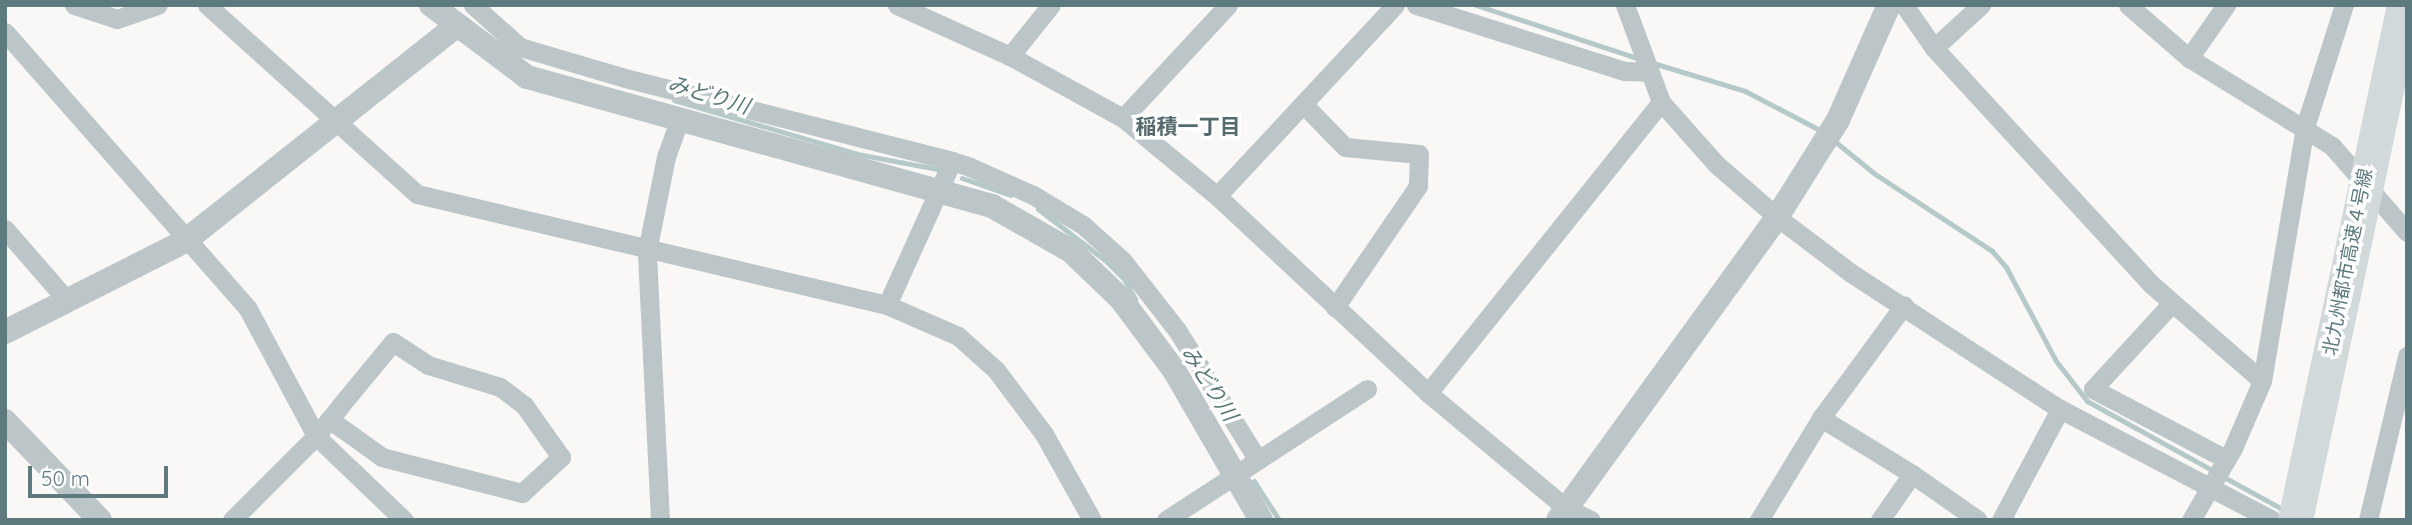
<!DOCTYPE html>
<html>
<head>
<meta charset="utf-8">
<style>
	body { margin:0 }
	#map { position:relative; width:2412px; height:525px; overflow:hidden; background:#f9f8f6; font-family:Quicksand,"Noto Sans JP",sans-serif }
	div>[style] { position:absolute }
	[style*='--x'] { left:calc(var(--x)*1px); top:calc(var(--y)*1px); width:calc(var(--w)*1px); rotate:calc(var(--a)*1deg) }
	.stream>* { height:5px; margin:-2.5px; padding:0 2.5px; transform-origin:2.5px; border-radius:2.5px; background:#b5c9c8 }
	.minor>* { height:19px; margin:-9.5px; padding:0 9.5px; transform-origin:9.5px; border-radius:9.5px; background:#bcc6c8 }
	.tertiary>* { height:24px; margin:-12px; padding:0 12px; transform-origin:12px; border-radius:12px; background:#bcc6c8 }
	.motorway>* { height:35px; margin:-17.5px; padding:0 17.5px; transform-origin:17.5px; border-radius:17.5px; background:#d2d9db }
	span { translate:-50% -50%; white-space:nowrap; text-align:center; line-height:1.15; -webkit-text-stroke:7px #fff; paint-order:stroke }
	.street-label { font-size:19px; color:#5d7a7e }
	.water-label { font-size:21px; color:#577674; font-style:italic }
	.neighbourhood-label { font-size:21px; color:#546b6e; font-weight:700 }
	.frame { position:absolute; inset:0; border:7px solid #5d7a7e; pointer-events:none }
	.scale { position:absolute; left:28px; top:466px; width:140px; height:32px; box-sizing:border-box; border:4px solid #5d7a7e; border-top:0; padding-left:9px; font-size:21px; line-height:24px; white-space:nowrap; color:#5d7a7e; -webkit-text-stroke:5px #fff; paint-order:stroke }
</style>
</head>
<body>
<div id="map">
	<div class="stream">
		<i style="--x:1476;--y:5;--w:173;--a:18.2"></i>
		<i style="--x:1653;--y:63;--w:96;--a:16.9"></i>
		<i style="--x:1745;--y:91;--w:87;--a:27.5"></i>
		<i style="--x:674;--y:100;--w:191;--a:16.4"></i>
		<i style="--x:857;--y:154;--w:81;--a:10.6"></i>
		<i style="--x:1832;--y:139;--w:55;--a:39.1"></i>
		<i style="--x:1875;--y:174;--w:140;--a:33.3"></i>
		<i style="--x:1992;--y:251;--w:21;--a:49"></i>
		<i style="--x:2006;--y:267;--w:106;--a:62"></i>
		<i style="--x:2056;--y:361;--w:51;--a:52.2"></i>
		<i style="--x:2087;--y:401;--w:145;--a:28.9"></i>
		<i style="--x:962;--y:178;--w:52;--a:19.1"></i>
		<i style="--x:1038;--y:209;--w:84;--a:37.3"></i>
		<i style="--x:1105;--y:260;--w:27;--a:45"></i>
		<i style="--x:1124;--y:279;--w:23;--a:61"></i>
		<i style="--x:2222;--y:476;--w:71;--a:28.7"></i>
		<i style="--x:1254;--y:481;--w:46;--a:57.3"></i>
	</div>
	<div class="minor">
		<i style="--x:74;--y:5;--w:45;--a:18"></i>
		<i style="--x:117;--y:19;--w:43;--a:-18.9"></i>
		<i style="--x:207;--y:5;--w:283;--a:42"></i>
		<i style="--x:417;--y:194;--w:483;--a:13.3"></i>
		<i style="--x:887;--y:305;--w:77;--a:23.6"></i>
		<i style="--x:958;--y:336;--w:51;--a:41.8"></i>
		<i style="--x:996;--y:370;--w:80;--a:53.1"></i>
		<i style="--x:1044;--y:434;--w:98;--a:60.8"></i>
		<i style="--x:473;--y:5;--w:63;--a:41.8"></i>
		<i style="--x:520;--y:47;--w:109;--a:16.4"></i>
		<i style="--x:625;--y:78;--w:337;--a:14.2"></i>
		<i style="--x:897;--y:5;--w:124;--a:24.3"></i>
		<i style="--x:1010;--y:56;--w:129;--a:28.8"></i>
		<i style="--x:1123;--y:118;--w:122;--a:39.7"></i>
		<i style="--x:1217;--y:196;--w:289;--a:43"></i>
		<i style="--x:1428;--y:393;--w:180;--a:39.8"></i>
		<i style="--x:1566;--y:508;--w:28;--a:26"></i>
		<i style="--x:1416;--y:5;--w:218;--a:17.6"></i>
		<i style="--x:1624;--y:71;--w:24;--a:2"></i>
		<i style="--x:1625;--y:5;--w:103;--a:69.6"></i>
		<i style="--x:1661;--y:102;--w:83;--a:48.4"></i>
		<i style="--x:1716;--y:164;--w:81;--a:41"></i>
		<i style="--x:1777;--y:217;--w:93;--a:37.1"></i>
		<i style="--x:1851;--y:273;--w:249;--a:33.1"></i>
		<i style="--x:2060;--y:409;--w:239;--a:27.6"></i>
		<i style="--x:1904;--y:5;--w:52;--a:55.1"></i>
		<i style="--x:1934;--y:48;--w:321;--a:47.4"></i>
		<i style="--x:2151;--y:284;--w:147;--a:41.1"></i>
		<i style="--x:2128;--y:5;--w:81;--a:41"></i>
		<i style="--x:2189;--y:58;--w:168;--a:31.6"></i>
		<i style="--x:2332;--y:146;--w:114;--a:48.9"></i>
		<i style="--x:5;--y:32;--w:368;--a:48.7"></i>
		<i style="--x:248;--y:309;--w:144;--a:61.8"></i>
		<i style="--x:316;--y:436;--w:122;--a:43.7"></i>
		<i style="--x:1934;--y:48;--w:64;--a:-42.5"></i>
		<i style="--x:1010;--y:56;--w:65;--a:-51.2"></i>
		<i style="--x:2189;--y:58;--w:65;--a:-55.1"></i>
		<i style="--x:1303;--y:104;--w:60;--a:45.7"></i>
		<i style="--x:1345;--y:147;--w:74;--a:5.4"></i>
		<i style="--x:1419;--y:154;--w:32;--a:92"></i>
		<i style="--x:1418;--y:186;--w:147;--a:124.4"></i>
		<i style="--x:1123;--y:118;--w:154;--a:-47.1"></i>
		<i style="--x:1217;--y:196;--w:261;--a:-47"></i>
		<i style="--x:5;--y:229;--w:91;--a:49"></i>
		<i style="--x:2172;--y:303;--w:117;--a:132.6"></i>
		<i style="--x:2093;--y:389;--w:150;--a:27.8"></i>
		<i style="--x:887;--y:305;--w:158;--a:-65.7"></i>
		<i style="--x:952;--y:161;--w:19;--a:18"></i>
		<i style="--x:970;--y:167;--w:69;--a:24"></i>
		<i style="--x:1033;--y:195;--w:58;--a:31"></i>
		<i style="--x:1083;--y:225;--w:54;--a:42"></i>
		<i style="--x:1123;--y:261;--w:88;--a:52"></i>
		<i style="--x:1177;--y:330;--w:153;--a:58.1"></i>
		<i style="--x:1428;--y:393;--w:373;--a:-51.3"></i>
		<i style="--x:1821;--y:418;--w:107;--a:31.6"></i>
		<i style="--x:1912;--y:474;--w:56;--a:124.8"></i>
		<i style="--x:1912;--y:474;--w:80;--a:34.9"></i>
		<i style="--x:232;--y:520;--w:119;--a:-45"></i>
		<i style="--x:316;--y:436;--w:38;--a:-51"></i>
		<i style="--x:340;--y:406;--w:83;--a:-50.4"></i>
		<i style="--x:393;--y:342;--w:42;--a:33.3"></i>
		<i style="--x:428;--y:365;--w:75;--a:17"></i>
		<i style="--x:500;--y:387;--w:30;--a:37"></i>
		<i style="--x:524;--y:405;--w:64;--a:54.6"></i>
		<i style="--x:561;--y:457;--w:53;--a:137.3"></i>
		<i style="--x:522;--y:493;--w:145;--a:-165.6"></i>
		<i style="--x:382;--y:457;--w:65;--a:-144.4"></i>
		<i style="--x:660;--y:520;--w:269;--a:-92.8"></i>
		<i style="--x:647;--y:251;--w:96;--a:-78.6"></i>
		<i style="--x:666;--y:157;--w:41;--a:-70.3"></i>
		<i style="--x:1166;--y:520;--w:240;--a:-33.1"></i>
		<i style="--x:1759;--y:520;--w:119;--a:-58.7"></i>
		<i style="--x:1821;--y:418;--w:140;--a:-53.7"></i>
		<i style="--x:2001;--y:520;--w:126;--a:-62"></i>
		<i style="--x:2191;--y:520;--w:83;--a:-59.7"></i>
		<i style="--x:2233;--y:448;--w:73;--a:-66.6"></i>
		<i style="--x:2262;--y:381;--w:258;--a:-80.4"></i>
		<i style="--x:2305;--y:127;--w:128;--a:-72.3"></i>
		<i style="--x:2368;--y:520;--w:169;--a:-76.6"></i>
	</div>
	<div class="tertiary">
		<i style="--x:431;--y:5;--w:120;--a:36.9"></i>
		<i style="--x:527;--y:77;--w:483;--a:15.5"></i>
		<i style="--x:992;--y:206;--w:91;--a:29.7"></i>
		<i style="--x:1071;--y:251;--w:69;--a:43.8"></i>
		<i style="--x:1121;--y:299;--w:89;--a:53.3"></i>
		<i style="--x:1174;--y:370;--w:173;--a:59.9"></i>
		<i style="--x:5;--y:332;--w:202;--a:-26.8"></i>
		<i style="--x:185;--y:241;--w:345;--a:-38.4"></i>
		<i style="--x:5;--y:421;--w:137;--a:46.2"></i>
		<i style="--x:1558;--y:520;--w:374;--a:-54.1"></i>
		<i style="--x:1777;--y:217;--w:115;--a:-57.8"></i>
		<i style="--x:1838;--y:120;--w:126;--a:-66.1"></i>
	</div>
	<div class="motorway">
		<i style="--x:2295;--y:520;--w:526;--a:-78.05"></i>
	</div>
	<div class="street-label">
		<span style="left:2348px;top:262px;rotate:-79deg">北九州都市高速４号線</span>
	</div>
	<div class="water-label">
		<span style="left:709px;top:94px;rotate:17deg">みどり川</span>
		<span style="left:1210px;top:383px;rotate:57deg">みどり川</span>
	</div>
	<div class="neighbourhood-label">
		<span style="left:1188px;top:126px">稲積一丁目</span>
	</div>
	<div class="frame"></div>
	<div class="scale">50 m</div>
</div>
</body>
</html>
